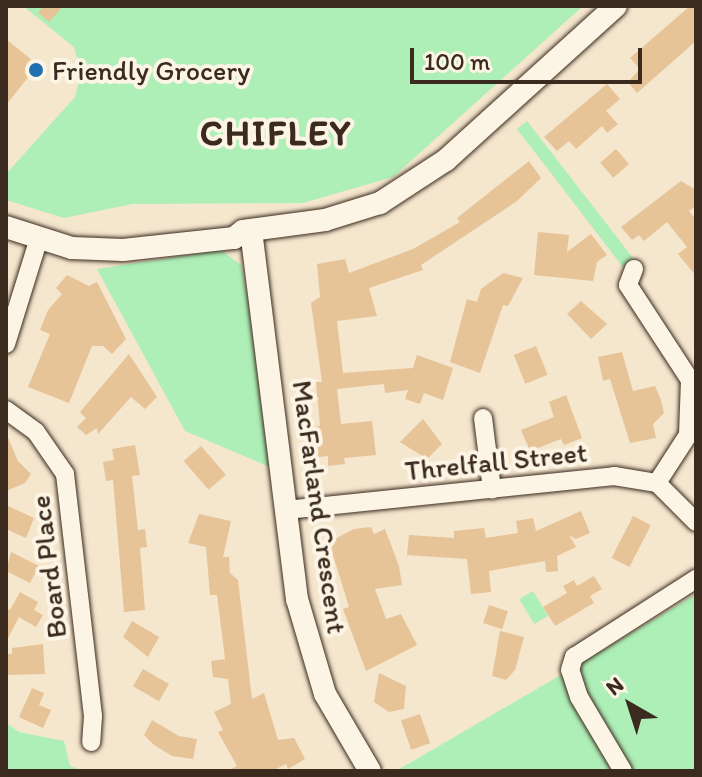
<!DOCTYPE html>
<html>
<head>
<meta charset="utf-8">
<style>
	body { margin:0 }
	#map { position:relative; width:702px; height:777px; overflow:hidden; background:#f5e6ce; font-family:Itim,sans-serif }
	div>[style] { position:absolute }
	[style*='--x'] { left:calc(var(--x)*1px); top:calc(var(--y)*1px); width:calc(var(--w)*1px); rotate:calc(var(--a)*1deg) }
	.green>* { inset:0; background:#aeefb7; transform-origin:0 0 }
	.building>* { inset:0; background:#e6c498; transform-origin:0 0 }
	.roads { filter:drop-shadow(0 0 2px #3b2a1e) drop-shadow(0 0 2px #3b2a1e) }
	.minor>* { height:18px; margin:-9px; padding:0 9px; transform-origin:9px; border-radius:9px; background:#fcf5e5 }
	.tertiary>* { height:22px; margin:-11px; padding:0 11px; transform-origin:11px; border-radius:11px; background:#fcf5e5 }
	.dots>* { width:22px; height:22px; translate:-50% -50%; box-sizing:border-box; border:4px solid #fcf5e5; border-radius:50% }
	span { translate:-50% -50%; white-space:nowrap; text-align:center; line-height:1.15; -webkit-text-stroke:8px #fcf5e5; paint-order:stroke }
	.poi-label { font-size:28px; color:#3b2a1e }
	.left { translate:0 -50%; text-align:left }
	.street-label { font-size:28px; color:#3b2a1e }
	.district-label { font-size:36px; color:#3b2a1e; font-weight:700; letter-spacing:2px }
	.frame { position:absolute; inset:0; border:8px solid #3b2a1e; pointer-events:none }
	.north { position:absolute; left:590px; top:665px; width:80px; height:80px; -webkit-text-stroke:6px #fcf5e5; paint-order:stroke; rotate:321deg; font-size:22px; font-weight:700; line-height:32px; text-align:center; color:#3b2a1e }
	.north::after { content:''; display:block; margin:auto; width:28px; height:36px; background:#3b2a1e; clip-path:polygon(50% 0,100% 100%,50% 72%,0 100%) }
	.scale { position:absolute; left:410px; top:48px; width:232px; height:36px; box-sizing:border-box; border:4px solid #3b2a1e; border-top:0; padding-left:10px; font-size:24px; line-height:28px; white-space:nowrap; color:#3b2a1e; -webkit-text-stroke:6px #fcf5e5; paint-order:stroke }
</style>
</head>
<body>
<div id="map">
	<div class="green">
		<i style="clip-path:polygon(23px 6px,583px 6px,393px 177px,303px 203px,132px 204px,64px 218px,6px 200px,6px 174px,75px 97px,81px 72px,74px 47px)"></i>
		<i style="clip-path:polygon(527px 121px,623px 245px,642px 270px,626px 271px,517px 129px)"></i>
		<i style="clip-path:polygon(221px 250px,241px 265px,282px 472px,185px 431px,97px 269px)"></i>
		<i style="left:533px;top:591px;width:29px;height:16px;rotate:59deg"></i>
		<i style="clip-path:polygon(696px 594px,696px 771px,396px 771px,588px 659px)"></i>
		<i style="clip-path:polygon(6px 723px,19px 732px,64px 741px,70px 766px,84px 771px,6px 771px)"></i>
	</div>
	<div class="building">
		<i style="clip-path:polygon(44px 6px,63px 6px,49px 22px,38px 13px)"></i>
		<i style="clip-path:polygon(690px 6px,696px 6px,696px 41px,637px 93px,628px 82px,640px 69px,630px 58px)"></i>
		<i style="clip-path:polygon(6px 39px,38px 65px,6px 105px)"></i>
		<i style="clip-path:polygon(607px 84px,620px 99px,606px 111px,618px 124px,607px 133px,602px 126px,576px 149px,569px 141px,557px 151px,544px 137px)"></i>
		<i style="left:616px;top:149px;width:20px;height:21px;rotate:49deg"></i>
		<i style="clip-path:polygon(529px 161px,541px 178px,517px 201px,421px 265px,423px 270px,369px 288px,377px 316px,337px 321px,343px 373px,413px 368px,417px 355px,453px 368px,443px 400px,424px 393px,420px 404px,405px 399px,408px 390px,385px 393px,384px 384px,337px 389px,341px 424px,372px 421px,376px 455px,344px 458px,345px 464px,328px 466px,328px 456px,318px 457px,316px 443px,311px 444px,309px 427px,320px 426px,316px 382px,322px 382px,311px 303px,320px 297px,317px 264px,345px 259px,349px 273px,413px 249px,460px 222px,457px 218px)"></i>
		<i style="clip-path:polygon(681px 181px,696px 190px,696px 206px,689px 211px,696px 220px,696px 276px,678px 254px,687px 247px,667px 222px,644px 241px,639px 235px,632px 240px,621px 227px)"></i>
		<i style="clip-path:polygon(538px 232px,569px 235px,567px 252px,591px 234px,607px 255px,597px 262px,593px 281px,534px 275px)"></i>
		<i style="clip-path:polygon(503px 273px,523px 278px,508px 306px,503px 305px,480px 373px,450px 362px,467px 299px,477px 302px,481px 289px)"></i>
		<i style="clip-path:polygon(67px 275px,89px 286px,97px 282px,126px 339px,112px 354px,103px 346px,92px 346px,69px 403px,28px 387px,50px 334px,40px 330px,48px 310px,62px 294px,56px 288px)"></i>
		<i style="clip-path:polygon(581px 301px,607px 324px,591px 339px,567px 314px)"></i>
		<i style="left:536px;top:346px;width:31px;height:24px;rotate:68deg"></i>
		<i style="clip-path:polygon(622px 352px,633px 391px,655px 386px,661px 400px,664px 413px,653px 424px,656px 438px,630px 443px,610px 379px,603px 381px,598px 357px)"></i>
		<i style="clip-path:polygon(129px 354px,157px 397px,145px 409px,131px 397px,98px 434px,97px 428px,86px 435px,77px 427px,86px 418px,80px 412px)"></i>
		<i style="clip-path:polygon(566px 395px,582px 438px,564px 445px,561px 439px,530px 451px,521px 430px,554px 417px,549px 402px)"></i>
		<i style="clip-path:polygon(423px 419px,442px 444px,427px 459px,400px 442px)"></i>
		<i style="clip-path:polygon(6px 433px,18px 461px,31px 474px,25px 483px,6px 491px)"></i>
		<i style="clip-path:polygon(135px 445px,140px 475px,132px 476px,138px 530px,145px 529px,147px 547px,140px 548px,145px 610px,124px 612px,113px 480px,106px 481px,103px 462px,114px 460px,112px 449px)"></i>
		<i style="left:201px;top:446px;width:38px;height:23px;rotate:49deg"></i>
		<i style="clip-path:polygon(6px 505px,34px 518px,26px 538px,6px 529px)"></i>
		<i style="clip-path:polygon(581px 511px,590px 533px,576px 539px,569px 535px,576px 547px,557px 556px,558px 571px,546px 572px,545px 561px,489px 571px,491px 592px,471px 594px,467px 559px,407px 555px,409px 535px,454px 538px,454px 531px,484px 528px,486px 538px,518px 533px,516px 521px,533px 518px,536px 531px)"></i>
		<i style="clip-path:polygon(199px 514px,231px 521px,223px 557px,229px 557px,230px 573px,238px 580px,252px 699px,264px 693px,278px 740px,294px 738px,305px 759px,288px 769px,286px 764px,272px 771px,227px 771px,237px 766px,218px 732px,223px 730px,214px 712px,231px 704px,228px 679px,213px 677px,211px 661px,225px 659px,217px 595px,210px 595px,206px 547px,188px 543px)"></i>
		<i style="left:633px;top:516px;width:20px;height:47px;rotate:27deg"></i>
		<i style="clip-path:polygon(371px 527px,374px 534px,385px 529px,399px 566px,402px 585px,375px 589px,386px 619px,401px 614px,417px 645px,366px 671px,343px 609px,349px 607px,329px 542px,354px 529px)"></i>
		<i style="clip-path:polygon(11px 552px,39px 566px,30px 583px,6px 571px)"></i>
		<i style="clip-path:polygon(594px 576px,602px 589px,590px 596px,594px 603px,555px 626px,543px 607px,567px 593px,563px 586px,574px 580px,577px 586px)"></i>
		<i style="clip-path:polygon(20px 592px,38px 602px,34px 610px,43px 615px,36px 627px,19px 617px,6px 642px,6px 608px,10px 610px)"></i>
		<i style="left:489px;top:605px;width:20px;height:19px;rotate:18deg"></i>
		<i style="clip-path:polygon(132px 621px,159px 637px,148px 657px,123px 637px)"></i>
		<i style="clip-path:polygon(500px 631px,524px 637px,515px 670px,506px 680px,492px 676px)"></i>
		<i style="clip-path:polygon(43px 644px,45px 674px,6px 675px,6px 654px,12px 654px,12px 648px)"></i>
		<i style="left:143px;top:669px;width:30px;height:20px;rotate:30deg"></i>
		<i style="clip-path:polygon(379px 673px,406px 686px,404px 709px,389px 712px,374px 702px)"></i>
		<i style="clip-path:polygon(32px 688px,44px 693px,39px 705px,51px 710px,43px 728px,19px 717px)"></i>
		<i style="left:420px;top:714px;width:31px;height:20px;rotate:71deg"></i>
		<i style="clip-path:polygon(152px 720px,179px 736px,197px 739px,193px 759px,172px 756px,154px 745px,144px 735px)"></i>
	</div>
	<div class="roads">
		<div class="minor">
			<i style="--x:634;--y:269;--w:17;--a:111"></i>
			<i style="--x:628;--y:285;--w:113;--a:56.9"></i>
			<i style="--x:690;--y:380;--w:55;--a:92.1"></i>
			<i style="--x:688;--y:435;--w:57;--a:122.9"></i>
			<i style="--x:6;--y:344;--w:108;--a:-72.7"></i>
			<i style="--x:6;--y:410;--w:37;--a:36"></i>
			<i style="--x:36;--y:432;--w:51;--a:55.4"></i>
			<i style="--x:65;--y:474;--w:244;--a:83.4"></i>
			<i style="--x:93;--y:716;--w:26;--a:94"></i>
			<i style="--x:483;--y:418;--w:72;--a:82.8"></i>
			<i style="--x:286;--y:510;--w:330;--a:-5.9"></i>
			<i style="--x:614;--y:476;--w:44;--a:9.2"></i>
			<i style="--x:657;--y:483;--w:55;--a:45"></i>
			<i style="--x:623;--y:771;--w:86;--a:-120.7"></i>
			<i style="--x:579;--y:697;--w:28;--a:-108"></i>
			<i style="--x:570;--y:670;--w:14;--a:-73"></i>
			<i style="--x:574;--y:657;--w:145;--a:-32.6"></i>
		</div>
		<div class="tertiary">
			<i style="--x:6;--y:227;--w:69;--a:17.7"></i>
			<i style="--x:72;--y:248;--w:51;--a:2.2"></i>
			<i style="--x:123;--y:250;--w:112;--a:-6.2"></i>
			<i style="--x:234;--y:238;--w:11;--a:-38"></i>
			<i style="--x:243;--y:231;--w:83;--a:-7.6"></i>
			<i style="--x:325;--y:220;--w:58;--a:-17.2"></i>
			<i style="--x:380;--y:203;--w:79;--a:-33.1"></i>
			<i style="--x:446;--y:160;--w:229;--a:-42.2"></i>
			<i style="--x:251;--y:230;--w:372;--a:82.9"></i>
			<i style="--x:297;--y:599;--w:99;--a:73.6"></i>
			<i style="--x:325;--y:694;--w:89;--a:59.7"></i>
		</div>
	</div>
	<div class="dots">
		<i style="left:36px;top:70px;background:#1f6fb2"></i>
	</div>
	<div class="poi-label">
		<span class="left" style="left:52px;top:70px">Friendly Grocery</span>
	</div>
	<div class="street-label">
		<span style="left:496px;top:461px;rotate:-6deg">Threlfall Street</span>
		<span style="left:320px;top:507px;rotate:82deg">MacFarland Crescent</span>
		<span style="left:48px;top:567px;rotate:-97deg">Board Place</span>
	</div>
	<div class="district-label">
		<span style="left:276px;top:133px">CHIFLEY</span>
	</div>
	<div class="frame"></div>
	<div class="north">N</div>
	<div class="scale">100 m</div>
</div>
</body>
</html>
